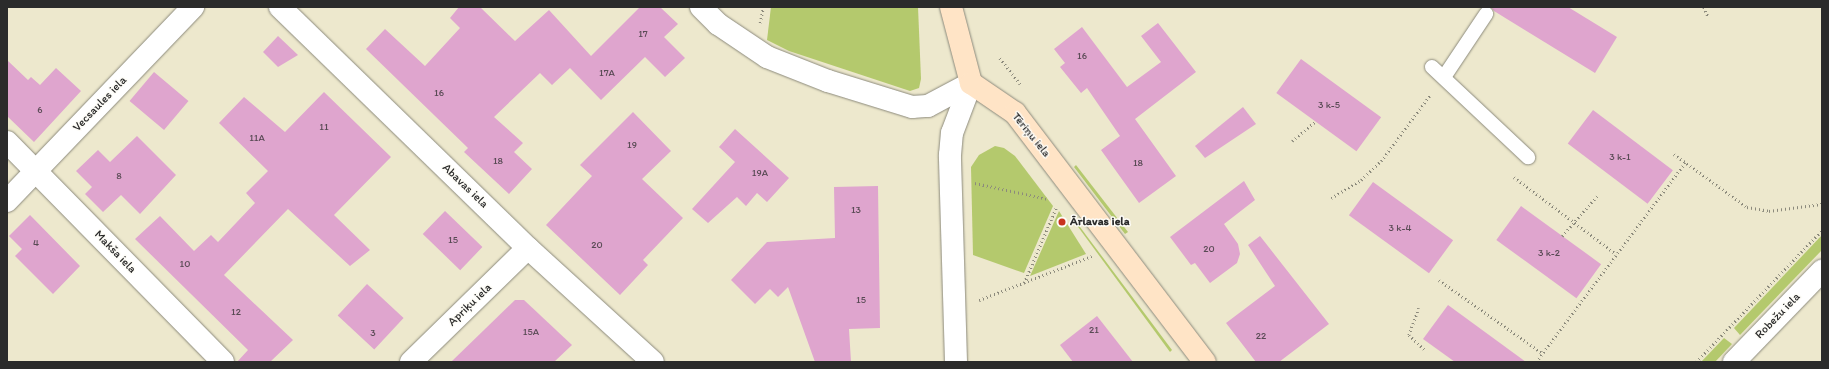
<!DOCTYPE html>
<html>
<head>
<meta charset="utf-8">
<style>
	body { margin:0 }
	#map { position:relative; width:1829px; height:369px; overflow:hidden; background:#ede8cd; font-family:Itim,sans-serif }
	div>[style] { position:absolute }
	[style*='--x'] { left:calc(var(--x)*1px); top:calc(var(--y)*1px); width:calc(var(--w)*1px); rotate:calc(var(--a)*1deg) }
	.green>* { inset:0; background:#b4c96d }
	.building>* { inset:0; background:#dfa5ce; transform-origin:0 0 }
	.path>* { height:2.5px; margin-top:-1.25px; transform-origin:0; background:repeating-linear-gradient(90deg,#8c8a7c 0 1px,transparent 0 4px) }
	.roads { filter:drop-shadow(0 0 1px #8c8a7c) drop-shadow(0 0 1px #8c8a7c) }
	.lane>* { height:14px; margin:-7px; padding:0 7px; transform-origin:7px; border-radius:7px; background:#fff }
	.street>* { height:22px; margin:-11px; padding:0 11px; transform-origin:11px; border-radius:11px; background:#fff }
	.secondary>* { height:22px; margin:-11px; padding:0 11px; transform-origin:11px; border-radius:11px; background:#ffe4c6 }
	.dots>* { width:11px; height:11px; translate:-50% -50%; box-sizing:border-box; border:2px solid #fdfcf7; border-radius:50% }
	span { translate:-50% -50%; white-space:nowrap; text-align:center; line-height:1.15; -webkit-text-stroke:3px #fdfcf7; paint-order:stroke }
	.number-label { font-size:10px; color:#584a54 }
	.number-label span { -webkit-text-stroke-width:0 }
	.street-label { font-size:12px; color:#2b2b2b }
	.poi-label { font-size:12px; color:#2b2b2b; font-weight:700 }
	.left { translate:0 -50%; text-align:left }
	.frame { position:absolute; inset:0; border:8px solid #2b2b2b; pointer-events:none }
</style>
</head>
<body>
<div id="map">
	<div class="green">
		<i style="clip-path:polygon(771px 7px,918px 7px,921px 79px,919px 88px,910px 91px,789px 51px,767px 40px)"></i>
		<i style="clip-path:polygon(995px 146px,1004px 148px,1015px 156px,1053px 206px,1024px 273px,973px 255px,971px 167px,979px 155px)"></i>
		<i style="clip-path:polygon(1076px 165px,1128px 232px,1125px 234px,1074px 167px)"></i>
		<i style="clip-path:polygon(1059px 211px,1086px 254px,1030px 276px)"></i>
		<i style="clip-path:polygon(1074px 219px,1172px 350px,1170px 352px,1073px 220px)"></i>
		<i style="clip-path:polygon(1822px 235px,1822px 250px,1740px 335px,1734px 328px)"></i>
		<i style="clip-path:polygon(1724px 338px,1732px 344px,1715px 362px,1701px 362px)"></i>
	</div>
	<div class="building">
		<i style="clip-path:polygon(459px 7px,480px 7px,515px 41px,549px 10px,591px 56px,640px 7px,660px 7px,678px 24px,664px 37px,685px 58px,665px 77px,645px 57px,601px 100px,570px 68px,552px 85px,540px 73px,494px 117px,523px 143px,514px 152px,532px 169px,509px 194px,464px 152px,468px 148px,366px 49px,385px 29px,425px 66px,460px 28px,450px 18px)"></i>
		<i style="clip-path:polygon(1491px 7px,1568px 7px,1617px 37px,1595px 73px,1494px 11px)"></i>
		<i style="clip-path:polygon(1158px 23px,1196px 72px,1135px 119px,1176px 176px,1139px 203px,1101px 150px,1120px 136px,1087px 88px,1081px 93px,1060px 67px,1065px 63px,1054px 49px,1082px 27px,1127px 87px,1161px 62px,1141px 36px)"></i>
		<i style="clip-path:polygon(278px 36px,298px 55px,278px 67px,263px 52px)"></i>
		<i style="left:1301px;top:59px;width:99px;height:42px;rotate:36deg"></i>
		<i style="clip-path:polygon(7px 60px,28px 80px,31px 77px,40px 85px,56px 68px,81px 91px,34px 142px,7px 116px)"></i>
		<i style="left:154px;top:72px;width:45px;height:38px;rotate:40deg"></i>
		<i style="clip-path:polygon(324px 92px,391px 157px,334px 215px,370px 250px,350px 266px,288px 209px,224px 275px,293px 340px,270px 362px,237px 362px,248px 350px,135px 239px,160px 216px,194px 251px,211px 235px,218px 242px,255px 203px,246px 193px,268px 171px,219px 123px,244px 97px,285px 132px)"></i>
		<i style="clip-path:polygon(1243px 107px,1256px 124px,1205px 158px,1195px 146px)"></i>
		<i style="left:1593px;top:110px;width:100px;height:42px;rotate:37deg"></i>
		<i style="clip-path:polygon(633px 112px,671px 151px,642px 179px,683px 218px,643px 260px,648px 265px,620px 295px,546px 225px,592px 176px,580px 165px)"></i>
		<i style="clip-path:polygon(735px 129px,789px 178px,767px 202px,757px 193px,746px 206px,737px 197px,708px 223px,692px 209px,735px 162px,719px 147px)"></i>
		<i style="clip-path:polygon(137px 136px,176px 175px,140px 214px,121px 195px,103px 212px,85px 194px,92px 187px,76px 171px,98px 150px,110px 162px)"></i>
		<i style="clip-path:polygon(1244px 181px,1255px 200px,1224px 224px,1238px 244px,1240px 254px,1237px 263px,1210px 283px,1195px 263px,1191px 265px,1170px 237px)"></i>
		<i style="left:1373px;top:182px;width:99px;height:41px;rotate:36deg"></i>
		<i style="clip-path:polygon(878px 186px,880px 328px,849px 329px,851px 362px,815px 362px,788px 287px,778px 297px,770px 289px,755px 304px,731px 280px,767px 242px,835px 238px,834px 187px)"></i>
		<i style="left:1521px;top:206px;width:99px;height:42px;rotate:36deg"></i>
		<i style="left:445px;top:211px;width:52px;height:32px;rotate:44deg"></i>
		<i style="clip-path:polygon(30px 215px,80px 266px,53px 294px,15px 256px,22px 249px,9px 236px)"></i>
		<i style="clip-path:polygon(1260px 236px,1329px 324px,1279px 362px,1256px 362px,1226px 323px,1275px 286px,1248px 245px)"></i>
		<i style="left:367px;top:284px;width:50px;height:43px;rotate:43deg"></i>
		<i style="clip-path:polygon(515px 300px,524px 300px,572px 345px,554px 362px,451px 362px)"></i>
		<i style="clip-path:polygon(1448px 305px,1526px 362px,1455px 362px,1423px 339px)"></i>
		<i style="clip-path:polygon(1097px 316px,1133px 362px,1073px 362px,1060px 345px)"></i>
	</div>
	<div class="path">
		<i style="--x:1704;--y:7;--w:10;--a:66"></i>
		<i style="--x:760;--y:23;--w:16;--a:-79"></i>
		<i style="--x:1000;--y:58;--w:33;--a:52"></i>
		<i style="--x:1292;--y:141;--w:30;--a:-40"></i>
		<i style="--x:1674;--y:154;--w:90;--a:36"></i>
		<i style="--x:1747;--y:207;--w:22;--a:10"></i>
		<i style="--x:1769;--y:211;--w:53;--a:-7.5"></i>
		<i style="--x:1514;--y:177;--w:128;--a:37"></i>
		<i style="--x:975;--y:183;--w:75;--a:12.4"></i>
		<i style="--x:1331;--y:198;--w:35;--a:-31"></i>
		<i style="--x:1361;--y:180;--w:28;--a:-44"></i>
		<i style="--x:1381;--y:161;--w:82;--a:-53.4"></i>
		<i style="--x:1562;--y:236;--w:53;--a:-48.8"></i>
		<i style="--x:1439;--y:280;--w:126;--a:35.3"></i>
		<i style="--x:1024;--y:283;--w:82;--a:-66.9"></i>
		<i style="--x:979;--y:300;--w:121;--a:-21.3"></i>
		<i style="--x:1419;--y:308;--w:29;--a:110"></i>
		<i style="--x:1409;--y:335;--w:23;--a:43"></i>
		<i style="--x:1536;--y:362;--w:249;--a:-53.2"></i>
		<i style="--x:1696;--y:362;--w:182;--a:-46.3"></i>
	</div>
	<div class="roads">
		<div class="lane">
			<i style="--x:1432;--y:67;--w:132;--a:43.2"></i>
			<i style="--x:1444;--y:77;--w:76;--a:-56.3"></i>
		</div>
		<div class="street">
			<i style="--x:280;--y:7;--w:346;--a:44.2"></i>
			<i style="--x:528;--y:248;--w:169;--a:42.4"></i>
			<i style="--x:701;--y:7;--w:24;--a:45"></i>
			<i style="--x:718;--y:24;--w:59;--a:34"></i>
			<i style="--x:767;--y:57;--w:66;--a:21.5"></i>
			<i style="--x:828;--y:81;--w:88;--a:17.2"></i>
			<i style="--x:912;--y:107;--w:16;--a:-4"></i>
			<i style="--x:928;--y:106;--w:49;--a:-28.1"></i>
			<i style="--x:7;--y:142;--w:308;--a:45.5"></i>
			<i style="--x:7;--y:201;--w:269;--a:-46.2"></i>
			<i style="--x:411;--y:362;--w:163;--a:-44.3"></i>
			<i style="--x:956;--y:362;--w:207;--a:-91.7"></i>
			<i style="--x:950;--y:155;--w:22;--a:-85"></i>
			<i style="--x:952;--y:133;--w:53;--a:-69.2"></i>
			<i style="--x:1734;--y:362;--w:127;--a:-46"></i>
		</div>
		<div class="secondary">
			<i style="--x:951;--y:7;--w:79;--a:75.3"></i>
			<i style="--x:971;--y:83;--w:53;--a:34.3"></i>
			<i style="--x:1015;--y:113;--w:313;--a:52.7"></i>
		</div>
	</div>
	<div class="dots">
		<i style="left:1062px;top:222px;background:#c8321e"></i>
	</div>
	<div class="number-label">
		<span style="left:643px;top:34px">17</span>
		<span style="left:1082px;top:56px">16</span>
		<span style="left:607px;top:73px">17A</span>
		<span style="left:439px;top:93px">16</span>
		<span style="left:1329px;top:105px">3 k-5</span>
		<span style="left:40px;top:110px">6</span>
		<span style="left:324px;top:127px">11</span>
		<span style="left:257px;top:138px">11A</span>
		<span style="left:632px;top:145px">19</span>
		<span style="left:1620px;top:157px">3 k-1</span>
		<span style="left:498px;top:161px">18</span>
		<span style="left:1138px;top:163px">18</span>
		<span style="left:760px;top:173px">19A</span>
		<span style="left:119px;top:176px">8</span>
		<span style="left:856px;top:210px">13</span>
		<span style="left:1400px;top:228px">3 k-4</span>
		<span style="left:453px;top:240px">15</span>
		<span style="left:36px;top:243px">4</span>
		<span style="left:597px;top:245px">20</span>
		<span style="left:1209px;top:249px">20</span>
		<span style="left:1549px;top:253px">3 k-2</span>
		<span style="left:185px;top:264px">10</span>
		<span style="left:861px;top:300px">15</span>
		<span style="left:236px;top:312px">12</span>
		<span style="left:1094px;top:330px">21</span>
		<span style="left:531px;top:332px">15A</span>
		<span style="left:373px;top:333px">3</span>
		<span style="left:1261px;top:336px">22</span>
	</div>
	<div class="street-label">
		<span style="left:100px;top:104px;rotate:-46deg">Vecsaules iela</span>
		<span style="left:1031px;top:135px;rotate:51deg">Tēriņu iela</span>
		<span style="left:465px;top:186px;rotate:44deg">Abavas iela</span>
		<span style="left:115px;top:252px;rotate:46deg">Makša iela</span>
		<span style="left:470px;top:305px;rotate:-44deg">Apriķu iela</span>
		<span style="left:1778px;top:316px;rotate:-46deg">Robežu iela</span>
	</div>
	<div class="poi-label">
		<span class="left" style="left:1070px;top:222px">Ārlavas iela</span>
	</div>
	<div class="frame"></div>
</div>
</body>
</html>
